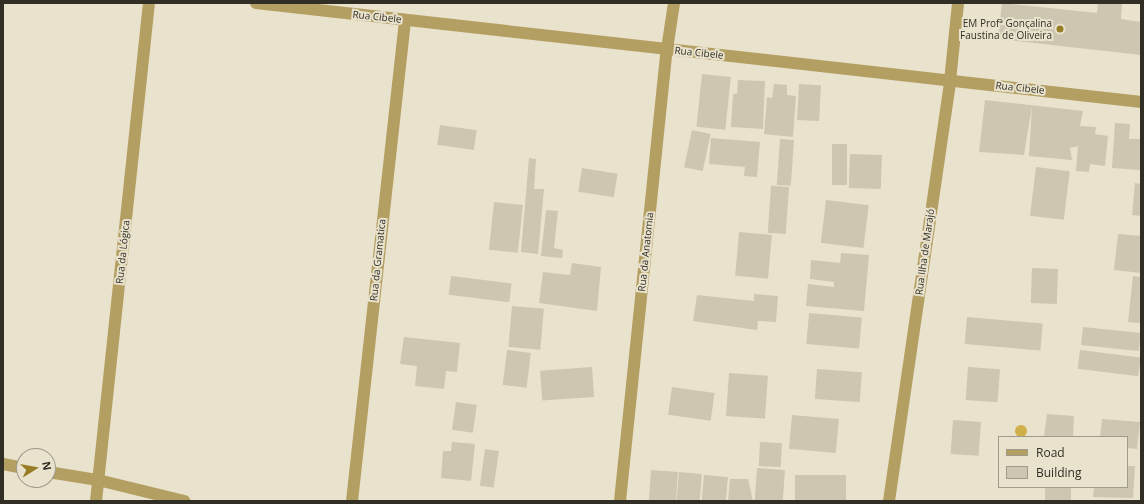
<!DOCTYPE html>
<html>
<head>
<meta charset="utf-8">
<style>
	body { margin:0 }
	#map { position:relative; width:1144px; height:504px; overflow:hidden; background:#e9e2cd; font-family:"Open Sans",sans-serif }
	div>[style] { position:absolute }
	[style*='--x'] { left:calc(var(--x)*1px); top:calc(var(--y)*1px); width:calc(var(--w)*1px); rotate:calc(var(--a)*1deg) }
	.water>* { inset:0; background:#d0b049 }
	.round { border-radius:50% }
	.building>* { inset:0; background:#cdc6b1; transform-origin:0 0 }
	.minor>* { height:12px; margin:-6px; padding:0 6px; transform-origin:6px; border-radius:6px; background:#b49f62 }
	.dots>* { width:11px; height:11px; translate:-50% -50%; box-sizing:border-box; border:2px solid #e9e2cd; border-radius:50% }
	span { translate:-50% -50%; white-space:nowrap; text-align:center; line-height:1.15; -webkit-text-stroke:4px #e9e2cd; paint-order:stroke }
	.street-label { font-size:10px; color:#312e26 }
	.poi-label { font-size:10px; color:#312e26 }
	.right { translate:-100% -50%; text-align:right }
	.frame { position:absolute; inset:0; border:4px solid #312e26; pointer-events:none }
	.legend { position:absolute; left:998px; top:436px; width:130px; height:52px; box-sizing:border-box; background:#e9e2cd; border:1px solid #9f9a8a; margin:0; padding:5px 7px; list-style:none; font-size:12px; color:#312e26 }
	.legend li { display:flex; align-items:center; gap:8px; height:20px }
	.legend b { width:20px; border:1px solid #9f9a8a }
	.north { position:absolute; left:16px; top:448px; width:40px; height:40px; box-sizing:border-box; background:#e9e2cd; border:1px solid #9f9a8a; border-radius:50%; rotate:79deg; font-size:11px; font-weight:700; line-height:16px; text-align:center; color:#312e26 }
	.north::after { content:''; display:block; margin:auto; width:14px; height:18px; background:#977d25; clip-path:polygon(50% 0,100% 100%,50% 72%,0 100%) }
</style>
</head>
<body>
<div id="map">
	<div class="water">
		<i class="round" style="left:1015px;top:425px;width:12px;height:12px"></i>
	</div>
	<div class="building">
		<i style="clip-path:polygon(1002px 3px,1097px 13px,1098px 3px,1122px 3px,1121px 19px,1141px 22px,1141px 55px,998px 39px)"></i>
		<i style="left:702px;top:74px;width:29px;height:53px;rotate:6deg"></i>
		<i style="clip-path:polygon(738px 80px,765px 81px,763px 129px,731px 127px,733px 94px,737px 94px)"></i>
		<i style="clip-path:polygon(774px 84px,787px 85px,787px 95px,796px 96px,793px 137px,764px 134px,767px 97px,772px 98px)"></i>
		<i style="left:799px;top:84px;width:22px;height:36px;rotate:3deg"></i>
		<i style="clip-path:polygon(985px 100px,1083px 111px,1080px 126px,1096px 127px,1095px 134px,1108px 136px,1105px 166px,1090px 164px,1089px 172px,1076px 171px,1078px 146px,1070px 148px,1072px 160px,1029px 156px,1032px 106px,1024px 155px,979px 152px)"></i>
		<i style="clip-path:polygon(1115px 123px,1130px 124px,1129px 139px,1141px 139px,1140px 170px,1112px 168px)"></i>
		<i style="left:440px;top:125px;width:37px;height:20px;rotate:8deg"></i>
		<i style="left:692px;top:130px;width:19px;height:38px;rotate:12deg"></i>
		<i style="clip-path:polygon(711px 138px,760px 142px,757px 177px,744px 176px,745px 167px,709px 164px)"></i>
		<i style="left:780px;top:139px;width:14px;height:46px;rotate:4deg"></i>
		<i style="left:832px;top:144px;width:15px;height:41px"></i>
		<i style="left:850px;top:154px;width:32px;height:34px;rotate:2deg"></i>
		<i style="clip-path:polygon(529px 158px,536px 159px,534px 189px,544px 189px,538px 254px,521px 252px)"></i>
		<i style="left:1036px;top:167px;width:34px;height:49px;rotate:7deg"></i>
		<i style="left:582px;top:168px;width:36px;height:24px;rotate:9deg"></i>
		<i style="clip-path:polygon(1135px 183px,1141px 184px,1141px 216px,1132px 215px)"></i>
		<i style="left:789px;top:187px;width:47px;height:18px;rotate:94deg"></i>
		<i style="left:826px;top:200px;width:43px;height:43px;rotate:7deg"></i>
		<i style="left:494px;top:202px;width:29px;height:48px;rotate:6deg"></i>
		<i style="clip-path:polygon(546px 210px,558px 211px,554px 248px,563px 250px,562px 258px,541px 256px)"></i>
		<i style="left:739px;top:232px;width:33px;height:44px;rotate:5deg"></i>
		<i style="clip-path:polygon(1118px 234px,1141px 236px,1141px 273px,1114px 270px)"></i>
		<i style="clip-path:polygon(841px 253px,869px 255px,864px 311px,806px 306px,808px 284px,834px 287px,834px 282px,810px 279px,811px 260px,840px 263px)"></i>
		<i style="clip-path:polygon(572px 263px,601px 267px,597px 311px,539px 303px,543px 272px,570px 275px)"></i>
		<i style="left:1032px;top:268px;width:26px;height:35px;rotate:2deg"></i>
		<i style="left:451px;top:276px;width:61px;height:19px;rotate:7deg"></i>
		<i style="clip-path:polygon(1133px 276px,1141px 277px,1141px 323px,1128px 322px)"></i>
		<i style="clip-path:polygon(754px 294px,778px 296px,776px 322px,758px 321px,757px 330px,693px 321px,697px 295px,754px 301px)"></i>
		<i style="left:512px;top:306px;width:32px;height:41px;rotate:5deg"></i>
		<i style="left:809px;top:313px;width:53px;height:31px;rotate:5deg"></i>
		<i style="left:967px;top:317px;width:76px;height:27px;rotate:5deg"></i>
		<i style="left:1083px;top:327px;width:58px;height:18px;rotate:6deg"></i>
		<i style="clip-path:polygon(404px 337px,460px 343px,457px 372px,446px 371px,444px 389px,415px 386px,417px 366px,400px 364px)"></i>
		<i style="left:507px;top:350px;width:24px;height:35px;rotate:7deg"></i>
		<i style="left:1080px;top:350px;width:61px;height:19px;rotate:7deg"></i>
		<i style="left:592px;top:367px;width:30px;height:52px;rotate:86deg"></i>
		<i style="left:968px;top:367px;width:32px;height:33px;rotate:4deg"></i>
		<i style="left:817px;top:369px;width:45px;height:30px;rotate:4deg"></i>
		<i style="left:729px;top:373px;width:39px;height:43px;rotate:4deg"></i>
		<i style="left:672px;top:387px;width:43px;height:28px;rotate:8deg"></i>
		<i style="left:456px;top:402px;width:21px;height:28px;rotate:8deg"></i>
		<i style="clip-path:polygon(1047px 414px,1074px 416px,1073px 437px,1044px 437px)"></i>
		<i style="left:792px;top:415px;width:47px;height:34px;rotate:5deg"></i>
		<i style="clip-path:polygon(1102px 419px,1140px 422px,1137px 449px,1127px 448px,1127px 437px,1100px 437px)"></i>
		<i style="left:953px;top:420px;width:28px;height:34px;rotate:4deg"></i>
		<i style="clip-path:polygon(452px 442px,475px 444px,471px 481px,441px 478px,443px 451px,451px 451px)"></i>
		<i style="left:760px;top:442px;width:22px;height:24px;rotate:3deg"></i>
		<i style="left:485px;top:449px;width:14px;height:37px;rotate:8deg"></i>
		<i style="clip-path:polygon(1127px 466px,1135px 466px,1133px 498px,1093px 497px,1094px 487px,1127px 487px)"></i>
		<i style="left:757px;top:468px;width:28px;height:33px;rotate:4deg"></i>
		<i style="left:651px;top:470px;width:27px;height:31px;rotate:4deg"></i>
		<i style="left:679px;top:472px;width:23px;height:29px;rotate:5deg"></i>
		<i style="left:704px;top:475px;width:24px;height:26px;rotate:5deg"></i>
		<i style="left:795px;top:475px;width:51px;height:26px"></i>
		<i style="clip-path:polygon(730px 479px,748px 479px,753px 501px,728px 501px)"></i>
		<i style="left:1045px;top:487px;width:26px;height:14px"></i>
	</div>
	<div class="minor">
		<i style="--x:256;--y:3;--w:891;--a:6.38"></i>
		<i style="--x:3;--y:464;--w:21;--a:11"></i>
		<i style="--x:48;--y:472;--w:51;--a:9.1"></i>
		<i style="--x:98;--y:480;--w:89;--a:13.7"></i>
		<i style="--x:96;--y:501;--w:501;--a:-83.93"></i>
		<i style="--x:352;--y:501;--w:484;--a:-83.7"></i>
		<i style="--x:620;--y:501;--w:454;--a:-84.1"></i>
		<i style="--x:667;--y:49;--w:47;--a:-81.3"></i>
		<i style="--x:889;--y:501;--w:424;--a:-81.7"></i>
		<i style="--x:950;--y:81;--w:78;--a:-84.1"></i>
	</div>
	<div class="dots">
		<i style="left:1060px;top:29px;background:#977d25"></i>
	</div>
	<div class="street-label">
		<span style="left:377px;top:17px;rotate:6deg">Rua Cibele</span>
		<span style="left:699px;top:53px;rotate:6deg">Rua Cibele</span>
		<span style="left:1020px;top:88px;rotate:6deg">Rua Cibele</span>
		<span style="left:123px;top:252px;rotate:-84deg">Rua da Lógica</span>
		<span style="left:646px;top:252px;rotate:-84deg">Rua da Anatomia</span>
		<span style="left:925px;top:252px;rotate:-82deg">Rua Ilha de Marajó</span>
		<span style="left:378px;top:260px;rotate:-84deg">Rua da Gramatica</span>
	</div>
	<div class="poi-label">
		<span class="right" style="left:1052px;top:29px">EM Profª Gonçalina<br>Faustina de Oliveira</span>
	</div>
	<div class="frame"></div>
	<ul class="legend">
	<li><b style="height:5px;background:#b49f62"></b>Road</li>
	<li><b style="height:11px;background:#cdc6b1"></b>Building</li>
	</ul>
	<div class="north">N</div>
</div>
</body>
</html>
